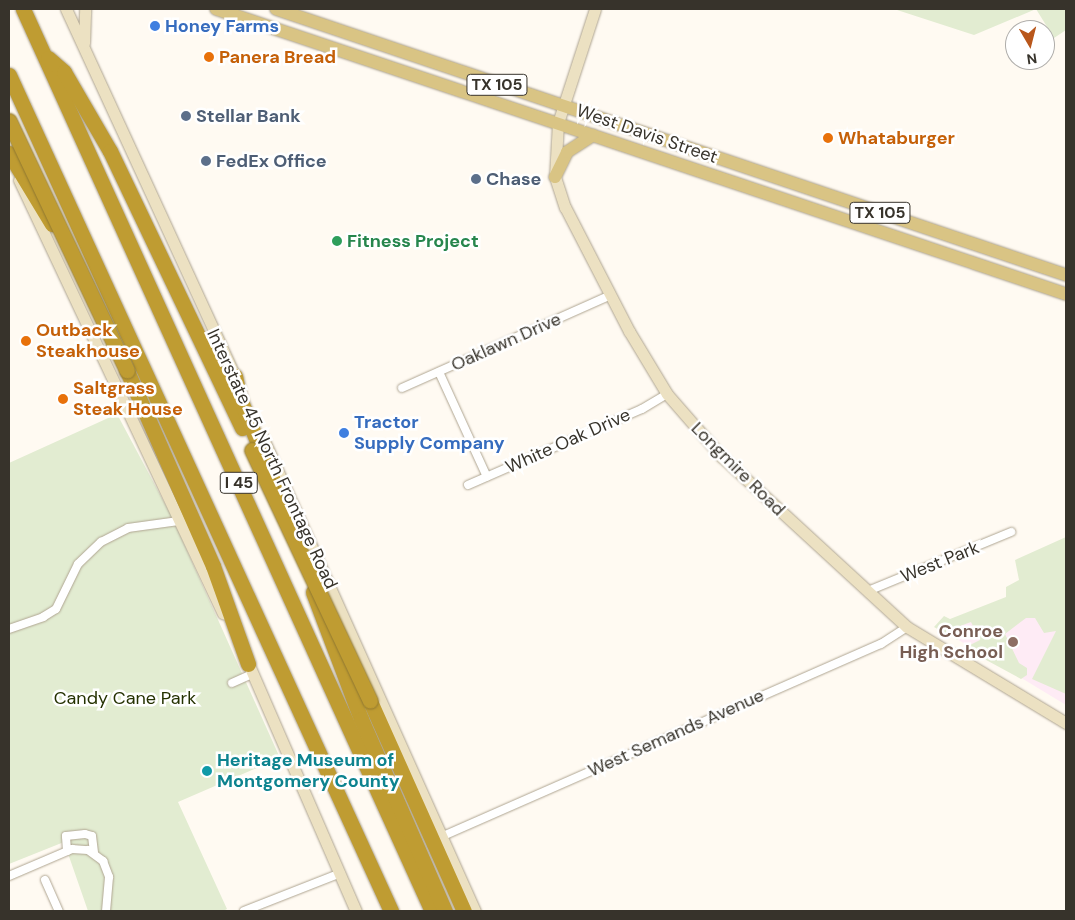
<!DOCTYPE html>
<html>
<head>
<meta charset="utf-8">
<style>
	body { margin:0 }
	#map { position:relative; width:1075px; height:920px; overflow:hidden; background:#fffaf2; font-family:"DM Sans",sans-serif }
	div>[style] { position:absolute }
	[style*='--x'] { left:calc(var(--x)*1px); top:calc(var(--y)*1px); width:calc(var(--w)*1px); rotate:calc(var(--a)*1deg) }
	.education>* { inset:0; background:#feebf5 }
	.green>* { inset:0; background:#e2ecd1 }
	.roads { filter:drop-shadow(0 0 1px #afa591) drop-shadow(0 0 1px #afa591) }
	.street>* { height:8px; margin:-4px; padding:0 4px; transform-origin:4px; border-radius:4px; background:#fff }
	.secondary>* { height:11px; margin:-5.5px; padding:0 5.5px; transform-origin:5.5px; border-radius:5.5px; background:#ece1c2 }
	.primary>* { height:12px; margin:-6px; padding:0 6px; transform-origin:6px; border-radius:6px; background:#d9c484 }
	.highway>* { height:15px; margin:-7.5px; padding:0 7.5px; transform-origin:7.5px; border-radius:7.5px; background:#bf9c32 }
	.bridges { filter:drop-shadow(0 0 1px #8f7730) drop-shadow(0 0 1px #8f7730) }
	.highway-bridge>* { height:15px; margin:-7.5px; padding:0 7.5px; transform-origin:7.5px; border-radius:7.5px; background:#bf9c32 }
	.dots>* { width:14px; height:14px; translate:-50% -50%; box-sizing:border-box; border:2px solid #fff; border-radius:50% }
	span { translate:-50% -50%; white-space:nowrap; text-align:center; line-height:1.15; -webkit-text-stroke:5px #fff; paint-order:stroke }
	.shield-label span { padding:1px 4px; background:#fff; border:1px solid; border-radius:4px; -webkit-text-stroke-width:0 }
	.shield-label { font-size:16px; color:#37332b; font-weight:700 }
	.shop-label { font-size:18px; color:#366cbe; font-weight:700 }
	.left { translate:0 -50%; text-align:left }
	.food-label { font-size:18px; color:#c56008; font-weight:700 }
	.service-label { font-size:18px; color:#4e5e75; font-weight:700 }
	.street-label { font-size:18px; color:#37332b }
	.leisure-label { font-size:18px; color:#27864d; font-weight:700 }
	.education-label { font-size:18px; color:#785e54; font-weight:700 }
	.right { translate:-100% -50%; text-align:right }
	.park-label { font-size:18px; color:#243100 }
	.culture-label { font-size:18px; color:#0d838f; font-weight:700 }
	.frame { position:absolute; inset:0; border:10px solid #37332b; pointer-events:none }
	.north { position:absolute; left:1005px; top:20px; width:50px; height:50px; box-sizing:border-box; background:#fff; border:1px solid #afadaa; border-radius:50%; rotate:172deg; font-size:14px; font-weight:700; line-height:20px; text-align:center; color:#37332b }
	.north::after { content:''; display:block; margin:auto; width:18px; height:22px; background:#b9571b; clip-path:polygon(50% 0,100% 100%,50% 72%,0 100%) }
</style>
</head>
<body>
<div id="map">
	<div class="education">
		<i style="clip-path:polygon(1066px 575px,1066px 705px,937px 627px)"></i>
	</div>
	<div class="green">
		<i style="clip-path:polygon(894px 9px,1066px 9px,1066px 30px,1054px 38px,1036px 9px,974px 35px)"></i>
		<i style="clip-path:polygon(117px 414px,171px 515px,280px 758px,178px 802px,227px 909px,223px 911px,88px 911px,64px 842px,9px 864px,9px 463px)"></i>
		<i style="clip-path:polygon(1066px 537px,1066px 694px,1032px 679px,1056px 631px,1044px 633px,1035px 618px,1026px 618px,1005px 634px,1019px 663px,1027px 668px,1027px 675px,1021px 679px,964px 648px,980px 640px,971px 622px,960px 626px,964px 636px,957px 640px,934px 627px,944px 616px,950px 619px,1006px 597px,1006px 587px,1019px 580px,1015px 560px)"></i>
	</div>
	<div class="roads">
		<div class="street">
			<i style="--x:439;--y:372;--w:115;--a:65.4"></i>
			<i style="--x:402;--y:388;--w:229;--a:-24"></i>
			<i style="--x:468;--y:485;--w:190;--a:-23.6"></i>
			<i style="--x:642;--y:409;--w:29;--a:-31"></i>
			<i style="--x:868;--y:591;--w:155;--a:-22.4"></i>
			<i style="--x:9;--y:629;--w:36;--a:-19"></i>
			<i style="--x:43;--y:617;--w:15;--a:-32"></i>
			<i style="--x:56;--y:609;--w:50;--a:-63.9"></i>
			<i style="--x:78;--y:564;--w:32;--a:-44"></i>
			<i style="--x:101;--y:542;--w:30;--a:-27"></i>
			<i style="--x:128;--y:528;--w:51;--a:-7.8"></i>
			<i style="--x:232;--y:683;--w:22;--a:-24"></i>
			<i style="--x:443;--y:836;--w:478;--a:-23.7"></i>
			<i style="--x:881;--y:644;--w:31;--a:-33"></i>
			<i style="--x:67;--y:851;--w:15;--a:-94"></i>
			<i style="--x:66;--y:836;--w:19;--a:-6"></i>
			<i style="--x:85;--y:834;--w:7;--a:16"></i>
			<i style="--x:92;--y:836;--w:17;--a:83"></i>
			<i style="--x:9;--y:876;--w:69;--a:-23.2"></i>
			<i style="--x:72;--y:849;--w:16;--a:4"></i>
			<i style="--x:88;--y:850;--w:19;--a:36"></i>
			<i style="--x:103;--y:861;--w:17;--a:69"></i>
			<i style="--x:109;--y:877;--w:34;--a:95"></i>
			<i style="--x:45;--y:880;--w:34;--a:66"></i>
			<i style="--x:244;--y:911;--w:104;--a:-21.4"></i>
		</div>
		<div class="secondary">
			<i style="--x:66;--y:9;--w:412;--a:65.3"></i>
			<i style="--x:595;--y:9;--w:120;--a:108"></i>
			<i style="--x:558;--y:123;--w:54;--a:93.2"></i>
			<i style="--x:555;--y:177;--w:32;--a:72"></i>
			<i style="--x:565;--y:207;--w:140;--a:62.7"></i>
			<i style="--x:629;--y:331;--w:74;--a:58.9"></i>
			<i style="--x:667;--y:394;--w:84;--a:48.9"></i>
			<i style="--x:722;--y:457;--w:251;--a:42.6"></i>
			<i style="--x:907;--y:627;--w:186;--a:31.1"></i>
			<i style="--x:84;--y:43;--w:34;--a:-88"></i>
			<i style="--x:19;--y:180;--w:479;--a:64.8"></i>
			<i style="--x:262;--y:436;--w:521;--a:65.85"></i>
			<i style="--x:245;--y:656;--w:278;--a:66.5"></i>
		</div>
		<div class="primary">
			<i style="--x:216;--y:9;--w:897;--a:18.54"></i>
			<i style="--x:276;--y:9;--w:834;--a:18.61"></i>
			<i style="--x:555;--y:177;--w:28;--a:-64"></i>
			<i style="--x:567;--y:152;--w:31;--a:-33"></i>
		</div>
		<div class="highway">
			<i style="--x:23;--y:9;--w:990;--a:65.61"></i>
			<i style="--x:48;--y:58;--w:21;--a:41"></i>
			<i style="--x:64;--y:72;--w:91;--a:59.8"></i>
			<i style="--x:110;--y:151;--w:307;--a:64.5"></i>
			<i style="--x:9;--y:75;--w:919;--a:65.44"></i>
			<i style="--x:9;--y:153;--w:83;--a:58.8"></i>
			<i style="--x:127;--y:371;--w:213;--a:66.2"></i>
			<i style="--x:213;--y:566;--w:104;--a:70.3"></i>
			<i style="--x:235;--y:376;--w:24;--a:78"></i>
			<i style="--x:240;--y:399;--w:91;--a:68"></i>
			<i style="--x:313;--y:592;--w:136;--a:69.3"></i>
			<i style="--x:361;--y:719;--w:210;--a:66.4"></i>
			<i style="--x:370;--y:701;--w:230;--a:65.9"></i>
		</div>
	</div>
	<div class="bridges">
		<div class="highway-bridge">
			<i style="--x:9;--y:121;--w:276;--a:64.7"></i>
			<i style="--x:252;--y:450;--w:277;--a:64.8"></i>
		</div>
	</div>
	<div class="dots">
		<i style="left:155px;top:26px;background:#3f7fe0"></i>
		<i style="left:209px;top:57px;background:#e8710a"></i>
		<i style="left:186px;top:116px;background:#5c6f8a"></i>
		<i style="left:828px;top:138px;background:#e8710a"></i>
		<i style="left:206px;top:161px;background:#5c6f8a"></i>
		<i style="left:476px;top:179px;background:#5c6f8a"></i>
		<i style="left:337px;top:241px;background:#2e9e5b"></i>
		<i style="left:26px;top:341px;background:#e8710a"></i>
		<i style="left:63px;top:399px;background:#e8710a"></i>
		<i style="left:344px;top:433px;background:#3f7fe0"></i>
		<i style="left:1013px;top:642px;background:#8d6e63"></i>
		<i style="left:207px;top:771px;background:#0f9aa8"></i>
	</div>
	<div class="shield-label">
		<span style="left:497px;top:85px">TX 105</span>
		<span style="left:880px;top:213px">TX 105</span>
		<span style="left:239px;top:483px">I 45</span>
	</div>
	<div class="shop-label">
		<span class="left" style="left:165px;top:26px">Honey Farms</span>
		<span class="left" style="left:354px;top:433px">Tractor<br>Supply Company</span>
	</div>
	<div class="food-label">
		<span class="left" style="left:219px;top:57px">Panera Bread</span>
		<span class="left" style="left:838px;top:138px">Whataburger</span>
		<span class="left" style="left:36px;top:341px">Outback<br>Steakhouse</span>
		<span class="left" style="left:73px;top:399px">Saltgrass<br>Steak House</span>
	</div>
	<div class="service-label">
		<span class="left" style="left:196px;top:116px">Stellar Bank</span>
		<span class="left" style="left:216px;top:161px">FedEx Office</span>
		<span class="left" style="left:486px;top:179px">Chase</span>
	</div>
	<div class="street-label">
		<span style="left:647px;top:134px;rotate:19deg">West Davis Street</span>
		<span style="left:506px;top:342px;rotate:-24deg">Oaklawn Drive</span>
		<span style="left:568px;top:441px;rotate:-24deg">White Oak Drive</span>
		<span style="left:272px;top:459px;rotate:65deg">Interstate 45 North Frontage Road</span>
		<span style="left:738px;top:469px;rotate:45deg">Longmire Road</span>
		<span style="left:940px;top:562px;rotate:-22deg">West Park</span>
		<span style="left:676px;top:733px;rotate:-24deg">West Semands Avenue</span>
	</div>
	<div class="leisure-label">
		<span class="left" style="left:347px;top:241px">Fitness Project</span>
	</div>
	<div class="education-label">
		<span class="right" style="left:1003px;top:642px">Conroe<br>High School</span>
	</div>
	<div class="park-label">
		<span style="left:125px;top:698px">Candy Cane Park</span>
	</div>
	<div class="culture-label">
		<span class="left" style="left:217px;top:771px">Heritage Museum of<br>Montgomery County</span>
	</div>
	<div class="frame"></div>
	<div class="north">N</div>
</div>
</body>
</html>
